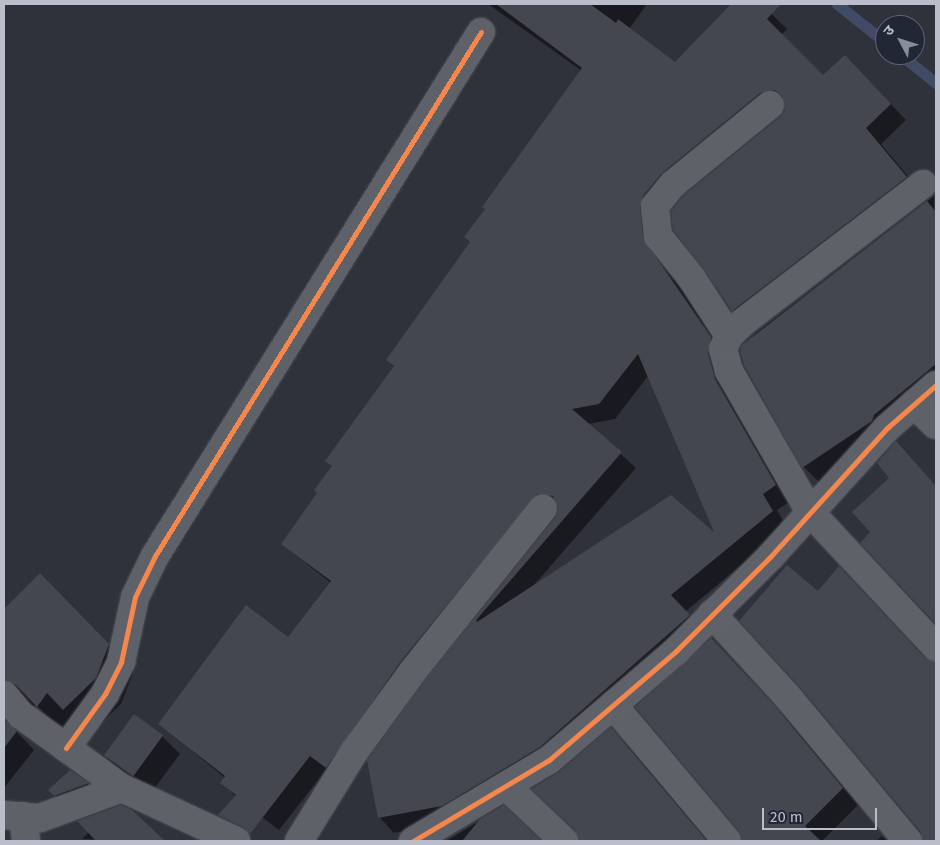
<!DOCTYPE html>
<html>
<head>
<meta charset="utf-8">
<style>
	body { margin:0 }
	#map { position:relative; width:940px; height:845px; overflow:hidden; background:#2f323b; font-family:"Fira Sans","Noto Sans Devanagari",sans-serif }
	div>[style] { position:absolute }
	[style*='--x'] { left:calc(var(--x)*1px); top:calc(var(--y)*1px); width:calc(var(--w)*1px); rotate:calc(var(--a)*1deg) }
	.shadow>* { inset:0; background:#0007 }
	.stream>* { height:11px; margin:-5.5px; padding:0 5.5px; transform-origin:5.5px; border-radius:5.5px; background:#414b66 }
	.building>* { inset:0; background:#44474f; transform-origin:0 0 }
	.roads { filter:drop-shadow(0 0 1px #4c4f56) drop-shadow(0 0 1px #4c4f56) }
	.minor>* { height:28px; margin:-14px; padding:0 14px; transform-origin:14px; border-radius:14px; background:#5f6169 }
	.cycleway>* { height:5px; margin:-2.5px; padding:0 2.5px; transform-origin:2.5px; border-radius:2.5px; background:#f5874c }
	span { translate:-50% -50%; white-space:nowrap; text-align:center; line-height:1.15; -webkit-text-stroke:4px #222736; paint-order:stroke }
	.frame { position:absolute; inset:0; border:5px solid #babecb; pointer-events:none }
	.north { position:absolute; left:875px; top:15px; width:50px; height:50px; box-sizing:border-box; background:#222736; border:1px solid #5f6372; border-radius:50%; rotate:310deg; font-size:14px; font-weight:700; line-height:20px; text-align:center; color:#babecb }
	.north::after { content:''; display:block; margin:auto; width:18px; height:22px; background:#898d99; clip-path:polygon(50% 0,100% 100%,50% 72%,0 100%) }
	.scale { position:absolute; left:762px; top:808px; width:115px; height:22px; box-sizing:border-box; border:2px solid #babecb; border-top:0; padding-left:6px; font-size:15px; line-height:18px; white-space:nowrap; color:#babecb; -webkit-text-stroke:4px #222736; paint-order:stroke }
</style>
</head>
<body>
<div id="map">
	<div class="shadow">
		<i style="clip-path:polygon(evenodd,488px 4px,647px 4px,629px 29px,675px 64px,733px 4px,761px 4px,787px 29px,781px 35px,823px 77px,860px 72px,906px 120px,881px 144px,921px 192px,748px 326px,733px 310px,786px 105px,776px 108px,678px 187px,654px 223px,660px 262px,693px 303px,726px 354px,791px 501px,777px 510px,787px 527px,686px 611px,704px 631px,456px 821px,394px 833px,379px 817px,399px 719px,557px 518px,560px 510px,552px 508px,342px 782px,326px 770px,279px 830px,237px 798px,222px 782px,225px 778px,160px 724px,288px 638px,331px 583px,282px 544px,318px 493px,333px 467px,327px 461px,395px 367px,388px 360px,471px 243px,465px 237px,582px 71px,488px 4px,648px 376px,718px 536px,534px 585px,636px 468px,588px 424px,615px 419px,648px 376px)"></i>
		<i style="clip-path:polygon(934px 196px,936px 393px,820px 483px,804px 467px,741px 351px,754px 335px)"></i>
		<i style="clip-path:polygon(897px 443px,936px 486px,936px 623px,862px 543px,871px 532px,891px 478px)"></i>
		<i style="clip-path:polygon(40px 575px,134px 671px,121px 704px,90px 734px,63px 732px,37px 706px,26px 706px,4px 684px,4px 676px,17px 660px,4px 646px,4px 611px)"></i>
		<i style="clip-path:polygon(818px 593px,932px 663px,936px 662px,936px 841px,924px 841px)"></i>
		<i style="clip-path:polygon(727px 656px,791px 724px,858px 805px,822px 841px,742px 841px)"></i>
		<i style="clip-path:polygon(4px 709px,10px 725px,34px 750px,4px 788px)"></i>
		<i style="clip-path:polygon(611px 729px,627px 745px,708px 841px,649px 841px,643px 836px,638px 841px,580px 841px,560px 773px)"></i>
		<i style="clip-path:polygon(162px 736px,180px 754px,151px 793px,123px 773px,105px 755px)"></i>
		<i style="clip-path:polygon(70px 771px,88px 784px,97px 793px,64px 805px,50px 790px)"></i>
		<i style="clip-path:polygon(503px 807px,540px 841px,446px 841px)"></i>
		<i style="clip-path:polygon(132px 811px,163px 841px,82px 839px,89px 832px)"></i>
		<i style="clip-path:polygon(882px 836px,887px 841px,876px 841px)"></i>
	</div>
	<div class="stream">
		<i style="--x:837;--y:4;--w:61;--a:38.4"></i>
		<i style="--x:901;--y:55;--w:45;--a:38.7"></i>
	</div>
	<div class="building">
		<i style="clip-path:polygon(evenodd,496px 4px,590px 4px,616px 23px,618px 19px,675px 62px,731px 4px,781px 4px,767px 19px,823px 75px,845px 55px,891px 104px,866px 128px,907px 177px,732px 311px,704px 269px,673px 230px,671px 211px,684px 195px,780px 117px,785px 110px,782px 96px,775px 90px,760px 93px,661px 174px,643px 196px,640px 207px,643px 238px,711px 337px,708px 353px,715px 379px,776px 485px,763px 494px,773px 511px,671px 595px,690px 615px,540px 747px,442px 806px,378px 818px,367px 760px,425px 680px,555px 518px,558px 510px,553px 496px,537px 494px,401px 661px,326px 768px,310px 756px,250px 834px,243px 827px,218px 815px,236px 795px,220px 783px,225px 776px,158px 724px,246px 605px,288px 637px,331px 581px,281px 544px,317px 493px,314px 490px,332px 466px,325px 461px,394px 366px,386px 360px,470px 242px,464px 237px,485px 209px,482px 207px,582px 68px,496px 4px,638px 354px,714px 532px,671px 495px,477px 622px,476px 620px,622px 452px,572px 409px,599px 404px,638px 354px)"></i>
		<i style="clip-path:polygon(927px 201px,936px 212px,936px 364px,874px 415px,872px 421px,802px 468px,744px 365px,740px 350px,742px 345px)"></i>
		<i style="clip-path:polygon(896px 441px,936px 486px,936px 624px,860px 543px,870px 532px,852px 512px,889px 478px,877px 463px)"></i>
		<i style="clip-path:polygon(787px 565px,818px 591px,839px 566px,925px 658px,936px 662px,936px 841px,923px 841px,920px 831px,799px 686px,739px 621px)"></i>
		<i style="clip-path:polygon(40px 573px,109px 644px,96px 678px,63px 710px,47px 693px,37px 707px,16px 685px,4px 680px,4px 609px)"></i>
		<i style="clip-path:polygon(711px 638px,775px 706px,843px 788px,805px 826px,821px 841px,742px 841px,739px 831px,635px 707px)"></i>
		<i style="left:134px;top:714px;width:36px;height:51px;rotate:36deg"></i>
		<i style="clip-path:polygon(4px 719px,17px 731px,4px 748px)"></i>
		<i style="clip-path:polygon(611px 727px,707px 841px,579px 841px,575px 830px,531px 789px,559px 772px)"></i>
		<i style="clip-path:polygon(70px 770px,89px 783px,54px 796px,48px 790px)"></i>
		<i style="clip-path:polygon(121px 805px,132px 810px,165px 841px,96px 841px,77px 821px)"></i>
		<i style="clip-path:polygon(504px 805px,542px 841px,462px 841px,480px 819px)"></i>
	</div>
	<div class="roads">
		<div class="minor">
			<i style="--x:923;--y:184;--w:227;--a:142.5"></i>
			<i style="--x:743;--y:322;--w:20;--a:135"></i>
			<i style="--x:729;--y:336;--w:14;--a:115"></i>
			<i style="--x:723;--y:349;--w:23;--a:75"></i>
			<i style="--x:729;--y:371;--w:163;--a:60.1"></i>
			<i style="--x:810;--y:512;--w:185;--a:47"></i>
			<i style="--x:729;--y:336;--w:70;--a:-122.8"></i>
			<i style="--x:691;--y:277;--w:53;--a:-128.8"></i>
			<i style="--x:658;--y:236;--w:30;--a:-96"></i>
			<i style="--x:655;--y:206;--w:28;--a:-51"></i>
			<i style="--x:673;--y:184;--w:125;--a:-39.2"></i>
			<i style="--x:914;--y:404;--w:30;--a:44"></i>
			<i style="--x:712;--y:614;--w:111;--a:47.6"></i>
			<i style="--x:787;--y:696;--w:189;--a:50.2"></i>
			<i style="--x:4;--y:695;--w:26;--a:50"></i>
			<i style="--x:21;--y:715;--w:125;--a:35.9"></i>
			<i style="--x:122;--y:788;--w:126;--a:24.9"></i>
			<i style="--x:613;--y:705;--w:177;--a:50"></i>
			<i style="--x:66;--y:748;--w:67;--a:-54.2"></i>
			<i style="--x:105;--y:694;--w:36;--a:-63"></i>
			<i style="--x:121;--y:662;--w:66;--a:-77.8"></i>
			<i style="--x:135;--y:597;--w:46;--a:-64"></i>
			<i style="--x:155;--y:556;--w:617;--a:-58.11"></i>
			<i style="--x:506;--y:786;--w:80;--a:43.5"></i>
			<i style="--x:4;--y:815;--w:36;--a:5"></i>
			<i style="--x:40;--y:818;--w:87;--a:-20.1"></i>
			<i style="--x:23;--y:816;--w:25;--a:83"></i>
			<i style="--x:299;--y:841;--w:105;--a:-58.3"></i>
			<i style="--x:354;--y:752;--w:100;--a:-53.9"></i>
			<i style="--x:413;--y:671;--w:208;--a:-51.4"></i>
			<i style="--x:413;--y:841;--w:158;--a:-30.8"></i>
			<i style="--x:549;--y:760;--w:167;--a:-40.6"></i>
			<i style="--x:676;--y:651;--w:133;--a:-45"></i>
			<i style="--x:770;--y:557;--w:174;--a:-47.8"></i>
			<i style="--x:887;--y:428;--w:65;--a:-41.3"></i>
		</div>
	</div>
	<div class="cycleway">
		<i style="--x:66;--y:748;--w:67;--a:-54.2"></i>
		<i style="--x:105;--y:694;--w:36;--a:-63"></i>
		<i style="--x:121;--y:662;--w:66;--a:-77.8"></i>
		<i style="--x:135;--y:597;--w:46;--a:-64"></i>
		<i style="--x:155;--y:556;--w:617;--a:-58.11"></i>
		<i style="--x:413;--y:841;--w:158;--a:-30.8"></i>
		<i style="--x:549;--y:760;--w:167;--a:-40.6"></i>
		<i style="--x:676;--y:651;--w:133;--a:-45"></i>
		<i style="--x:770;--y:557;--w:174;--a:-47.8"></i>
		<i style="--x:887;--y:428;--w:65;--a:-41.3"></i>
	</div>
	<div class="frame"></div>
	<div class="north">उ</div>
	<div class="scale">20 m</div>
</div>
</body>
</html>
